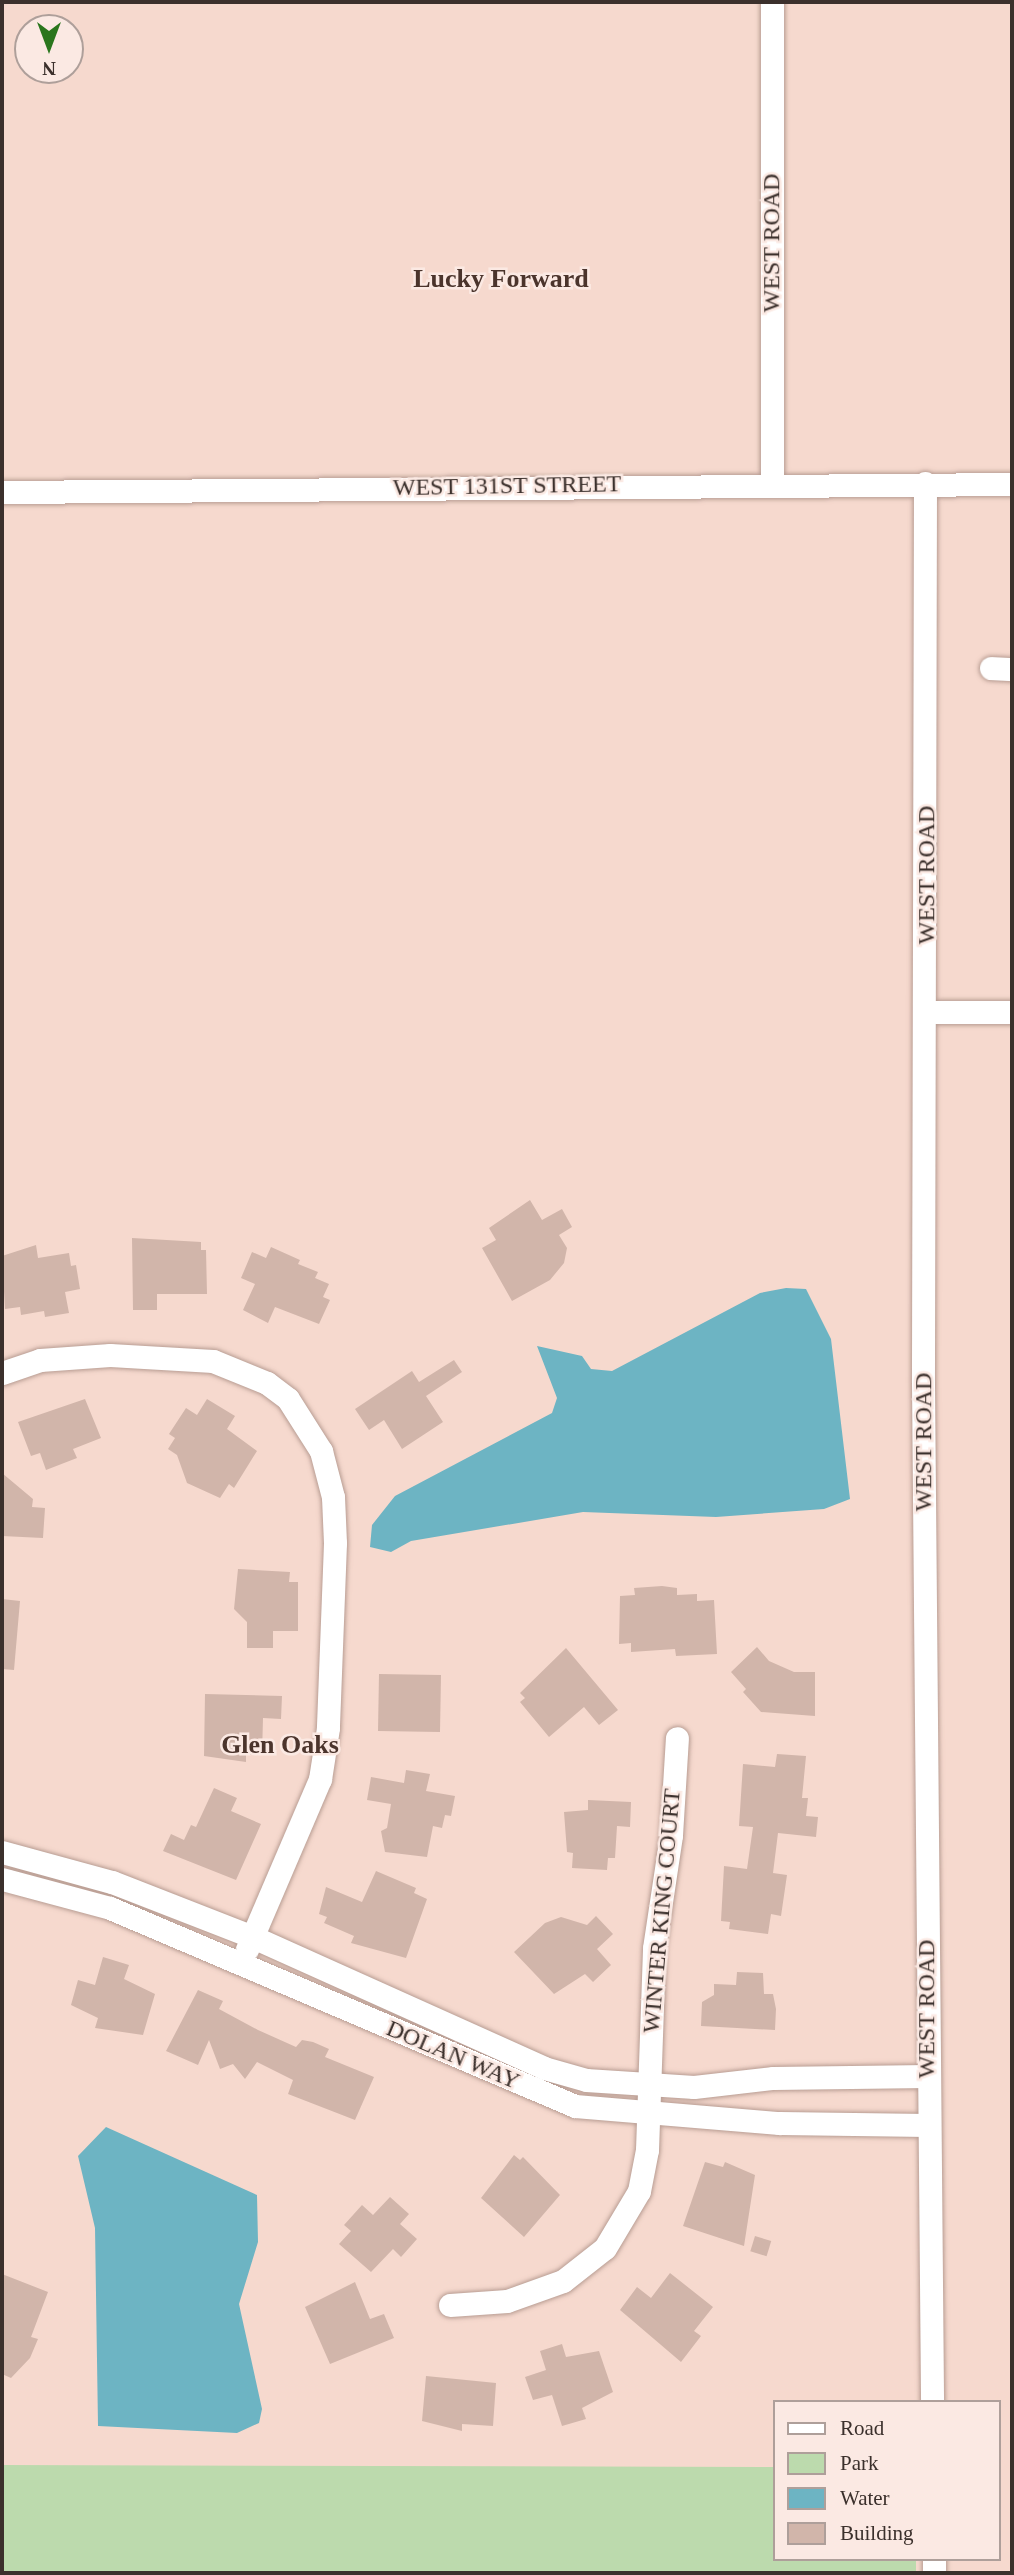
<!DOCTYPE html>
<html>
<head>
<meta charset="utf-8">
<style>
	body { margin:0 }
	#map { position:relative; width:1014px; height:2575px; overflow:hidden; background:#f6d9ce; font-family:"Times New Roman",serif }
	div>[style] { position:absolute }
	[style*='--x'] { left:calc(var(--x)*1px); top:calc(var(--y)*1px); width:calc(var(--w)*1px); rotate:calc(var(--a)*1deg) }
	.green>* { inset:0; background:#bcdaad }
	.water>* { inset:0; background:#6db4c3 }
	.building>* { inset:0; background:#d1b5aa; transform-origin:0 0 }
	.roads { filter:drop-shadow(0 0 2px #b89d93) drop-shadow(0 0 2px #b89d93) }
	.minor>* { height:23px; margin:-11.5px; padding:0 11.5px; transform-origin:11.5px; border-radius:11.5px; background:#fff }
	span { translate:-50% -50%; white-space:nowrap; text-align:center; line-height:1.15; -webkit-text-stroke:5px #fbe9e3; paint-order:stroke }
	.street-label { font-size:24px; color:#3b302c }
	.neighbourhood-label { font-size:26px; color:#4b342c; font-weight:700 }
	.frame { position:absolute; inset:0; border:4px solid #3b302c; pointer-events:none }
	.legend { position:absolute; left:773px; top:2400px; width:228px; height:161px; box-sizing:border-box; background:#fbe9e3; border:2px solid #ae9f9a; margin:0; padding:9px 12px; list-style:none; font-size:21px; color:#3b302c }
	.legend li { display:flex; align-items:center; gap:14px; height:35px }
	.legend b { width:35px; border:2px solid #ae9f9a }
	.north { position:absolute; left:14px; top:14px; width:70px; height:70px; box-sizing:border-box; background:#fbe9e3; border:2px solid #ae9f9a; border-radius:50%; rotate:180deg; font-size:19px; font-weight:700; line-height:28px; text-align:center; color:#3b302c }
	.north::after { content:''; display:block; margin:auto; width:24px; height:32px; background:#2a761d; clip-path:polygon(50% 0,100% 100%,50% 72%,0 100%) }
</style>
</head>
<body>
<div id="map">
	<div class="green">
		<i style="clip-path:polygon(2px 2465px,774px 2467px,774px 2559px,916px 2559px,916px 2573px,2px 2573px)"></i>
	</div>
	<div class="water">
		<i style="clip-path:polygon(786px 1288px,806px 1289px,831px 1339px,850px 1499px,824px 1509px,716px 1517px,583px 1512px,411px 1541px,391px 1552px,370px 1547px,372px 1525px,395px 1496px,552px 1413px,557px 1398px,537px 1346px,582px 1356px,591px 1369px,612px 1371px,760px 1293px)"></i>
		<i style="clip-path:polygon(106px 2127px,257px 2195px,258px 2242px,239px 2304px,262px 2409px,259px 2423px,237px 2433px,98px 2426px,95px 2228px,78px 2156px)"></i>
	</div>
	<div class="building">
		<i style="clip-path:polygon(530px 1200px,542px 1220px,562px 1209px,572px 1227px,559px 1235px,567px 1248px,564px 1263px,550px 1280px,512px 1301px,482px 1248px,496px 1240px,489px 1228px)"></i>
		<i style="clip-path:polygon(132px 1238px,201px 1242px,201px 1250px,206px 1250px,207px 1294px,157px 1294px,157px 1310px,133px 1310px)"></i>
		<i style="clip-path:polygon(36px 1245px,38px 1258px,69px 1253px,71px 1266px,76px 1265px,80px 1289px,65px 1292px,69px 1313px,45px 1317px,44px 1311px,21px 1315px,20px 1307px,5px 1309px,2px 1256px)"></i>
		<i style="clip-path:polygon(271px 1247px,300px 1260px,298px 1264px,318px 1272px,315px 1278px,329px 1284px,323px 1297px,330px 1300px,319px 1324px,275px 1307px,268px 1323px,243px 1310px,255px 1284px,241px 1278px,252px 1252px,266px 1258px)"></i>
		<i style="clip-path:polygon(454px 1360px,462px 1372px,426px 1396px,443px 1422px,402px 1449px,384px 1420px,369px 1430px,355px 1409px,412px 1371px,419px 1382px)"></i>
		<i style="clip-path:polygon(85px 1399px,101px 1438px,73px 1449px,77px 1458px,46px 1470px,40px 1453px,31px 1456px,18px 1422px)"></i>
		<i style="clip-path:polygon(207px 1399px,235px 1416px,227px 1429px,257px 1451px,234px 1488px,229px 1484px,220px 1498px,187px 1483px,177px 1455px,168px 1449px,175px 1438px,169px 1434px,186px 1408px,197px 1415px)"></i>
		<i style="clip-path:polygon(2px 1473px,33px 1499px,32px 1507px,45px 1508px,43px 1538px,2px 1536px)"></i>
		<i style="clip-path:polygon(238px 1569px,290px 1572px,289px 1582px,298px 1582px,298px 1631px,273px 1631px,273px 1648px,247px 1648px,247px 1622px,234px 1609px)"></i>
		<i style="clip-path:polygon(662px 1586px,677px 1588px,677px 1595px,697px 1594px,697px 1601px,714px 1600px,717px 1654px,676px 1656px,675px 1649px,631px 1652px,631px 1643px,619px 1644px,620px 1596px,635px 1595px,634px 1588px)"></i>
		<i style="clip-path:polygon(2px 1599px,20px 1601px,14px 1670px,2px 1669px)"></i>
		<i style="clip-path:polygon(757px 1647px,769px 1661px,794px 1672px,815px 1672px,815px 1716px,761px 1712px,743px 1692px,746px 1689px,731px 1672px)"></i>
		<i style="clip-path:polygon(566px 1648px,618px 1710px,599px 1725px,584px 1707px,549px 1737px,520px 1702px,525px 1698px,520px 1693px)"></i>
		<i style="left:379px;top:1674px;width:62px;height:57px;rotate:1deg"></i>
		<i style="clip-path:polygon(205px 1694px,282px 1696px,281px 1719px,263px 1718px,262px 1755px,246px 1755px,246px 1762px,204px 1756px)"></i>
		<i style="clip-path:polygon(777px 1754px,806px 1756px,802px 1798px,808px 1798px,806px 1816px,818px 1817px,816px 1837px,778px 1833px,773px 1873px,787px 1875px,781px 1916px,771px 1914px,768px 1934px,729px 1929px,730px 1922px,721px 1921px,724px 1866px,747px 1869px,753px 1827px,739px 1826px,743px 1764px,775px 1767px)"></i>
		<i style="clip-path:polygon(406px 1770px,430px 1774px,426px 1791px,455px 1796px,451px 1816px,445px 1815px,442px 1828px,433px 1826px,427px 1857px,385px 1852px,381px 1831px,387px 1828px,391px 1804px,367px 1800px,371px 1777px,404px 1783px)"></i>
		<i style="clip-path:polygon(214px 1788px,237px 1798px,231px 1811px,261px 1824px,236px 1880px,163px 1851px,171px 1834px,184px 1840px,191px 1825px,196px 1827px)"></i>
		<i style="clip-path:polygon(588px 1800px,631px 1802px,630px 1827px,617px 1826px,615px 1858px,608px 1858px,607px 1870px,572px 1868px,573px 1853px,567px 1852px,564px 1812px,588px 1810px)"></i>
		<i style="clip-path:polygon(376px 1871px,416px 1888px,414px 1893px,427px 1899px,406px 1958px,351px 1943px,354px 1936px,324px 1923px,327px 1917px,319px 1914px,326px 1887px,362px 1902px)"></i>
		<i style="clip-path:polygon(596px 1916px,613px 1934px,597px 1949px,611px 1965px,593px 1982px,585px 1974px,554px 1994px,514px 1952px,545px 1923px,561px 1917px,587px 1925px)"></i>
		<i style="clip-path:polygon(103px 1957px,129px 1965px,124px 1979px,155px 1994px,143px 2035px,95px 2028px,98px 2018px,71px 2005px,78px 1980px,95px 1985px)"></i>
		<i style="clip-path:polygon(737px 1972px,763px 1973px,764px 1994px,773px 1994px,776px 2009px,775px 2030px,701px 2026px,702px 2002px,714px 1995px,714px 1984px,736px 1985px)"></i>
		<i style="clip-path:polygon(198px 1990px,223px 2001px,219px 2009px,258px 2030px,296px 2047px,302px 2040px,313px 2042px,329px 2049px,325px 2057px,374px 2077px,355px 2120px,288px 2094px,293px 2080px,257px 2062px,245px 2079px,233px 2064px,220px 2069px,209px 2040px,198px 2065px,166px 2051px)"></i>
		<i style="clip-path:polygon(514px 2155px,520px 2160px,523px 2157px,560px 2195px,524px 2237px,481px 2198px)"></i>
		<i style="clip-path:polygon(705px 2162px,723px 2167px,725px 2162px,755px 2175px,744px 2246px,683px 2226px)"></i>
		<i style="clip-path:polygon(390px 2197px,409px 2214px,400px 2224px,417px 2239px,401px 2257px,393px 2249px,371px 2272px,339px 2244px,351px 2231px,344px 2225px,362px 2205px,373px 2215px)"></i>
		<i style="left:755px;top:2236px;width:17px;height:16px;rotate:17deg"></i>
		<i style="clip-path:polygon(670px 2273px,713px 2307px,694px 2331px,701px 2336px,681px 2362px,620px 2310px,637px 2287px,651px 2298px)"></i>
		<i style="clip-path:polygon(2px 2274px,48px 2292px,31px 2337px,38px 2339px,30px 2358px,11px 2378px,2px 2374px)"></i>
		<i style="clip-path:polygon(355px 2282px,370px 2319px,384px 2314px,394px 2338px,330px 2364px,305px 2307px)"></i>
		<i style="clip-path:polygon(562px 2344px,566px 2357px,599px 2351px,613px 2392px,582px 2408px,586px 2419px,562px 2426px,552px 2395px,533px 2400px,525px 2377px,546px 2370px,540px 2351px)"></i>
		<i style="clip-path:polygon(426px 2376px,496px 2383px,493px 2426px,462px 2424px,462px 2431px,422px 2421px)"></i>
	</div>
	<div class="roads">
		<div class="minor">
			<i style="--x:772;--y:2;--w:481;--a:90"></i>
			<i style="--x:925;--y:483;--w:900;--a:90.13"></i>
			<i style="--x:923;--y:1383;--w:1019;--a:89.49"></i>
			<i style="--x:2;--y:492;--w:1010;--a:-0.45"></i>
			<i style="--x:991;--y:668;--w:21;--a:3"></i>
			<i style="--x:926;--y:1012;--w:86;--a:0"></i>
			<i style="--x:2;--y:1373;--w:40;--a:-18.9"></i>
			<i style="--x:40;--y:1360;--w:70;--a:-4.1"></i>
			<i style="--x:110;--y:1355;--w:103;--a:3.3"></i>
			<i style="--x:213;--y:1361;--w:58;--a:22.2"></i>
			<i style="--x:267;--y:1383;--w:26;--a:37"></i>
			<i style="--x:288;--y:1399;--w:62;--a:57.6"></i>
			<i style="--x:321;--y:1451;--w:48;--a:75.4"></i>
			<i style="--x:333;--y:1497;--w:46;--a:87.5"></i>
			<i style="--x:335;--y:1543;--w:185;--a:92.2"></i>
			<i style="--x:328;--y:1728;--w:52;--a:98.9"></i>
			<i style="--x:320;--y:1779;--w:185;--a:113.2"></i>
			<i style="--x:2;--y:1852;--w:114;--a:15.3"></i>
			<i style="--x:112;--y:1882;--w:151;--a:21.3"></i>
			<i style="--x:253;--y:1937;--w:319;--a:24.2"></i>
			<i style="--x:544;--y:2068;--w:44;--a:15.9"></i>
			<i style="--x:586;--y:2080;--w:108;--a:3.7"></i>
			<i style="--x:694;--y:2087;--w:80;--a:-6.5"></i>
			<i style="--x:773;--y:2078;--w:155;--a:-0.7"></i>
			<i style="--x:2;--y:1879;--w:112;--a:15"></i>
			<i style="--x:110;--y:1908;--w:505;--a:23.06"></i>
			<i style="--x:575;--y:2106;--w:205;--a:4.8"></i>
			<i style="--x:779;--y:2123;--w:149;--a:0.8"></i>
			<i style="--x:450;--y:2305;--w:57;--a:-4"></i>
			<i style="--x:507;--y:2301;--w:59;--a:-19.7"></i>
			<i style="--x:563;--y:2281;--w:53;--a:-38.2"></i>
			<i style="--x:605;--y:2248;--w:66;--a:-59.2"></i>
			<i style="--x:639;--y:2191;--w:42;--a:-79"></i>
			<i style="--x:647;--y:2150;--w:202;--a:-88"></i>
			<i style="--x:654;--y:1948;--w:114;--a:-81.4"></i>
			<i style="--x:671;--y:1835;--w:97;--a:-86.5"></i>
			<i style="--x:934;--y:2559;--w:14;--a:90"></i>
		</div>
	</div>
	<div class="street-label">
		<span style="left:772px;top:243px;rotate:-90deg">WEST ROAD</span>
		<span style="left:507px;top:486px;rotate:-1deg">WEST 131ST STREET</span>
		<span style="left:927px;top:875px;rotate:-90deg">WEST ROAD</span>
		<span style="left:924px;top:1442px;rotate:-90deg">WEST ROAD</span>
		<span style="left:662px;top:1911px;rotate:-85deg">WINTER KING COURT</span>
		<span style="left:927px;top:2009px;rotate:-90deg">WEST ROAD</span>
		<span style="left:453px;top:2055px;rotate:23deg">DOLAN WAY</span>
	</div>
	<div class="neighbourhood-label">
		<span style="left:501px;top:279px">Lucky Forward</span>
		<span style="left:280px;top:1745px">Glen Oaks</span>
	</div>
	<div class="frame"></div>
	<ul class="legend">
	<li><b style="height:9px;background:#fff"></b>Road</li>
	<li><b style="height:19px;background:#bcdaad"></b>Park</li>
	<li><b style="height:19px;background:#6db4c3"></b>Water</li>
	<li><b style="height:19px;background:#d1b5aa"></b>Building</li>
	</ul>
	<div class="north">N</div>
</div>
</body>
</html>
